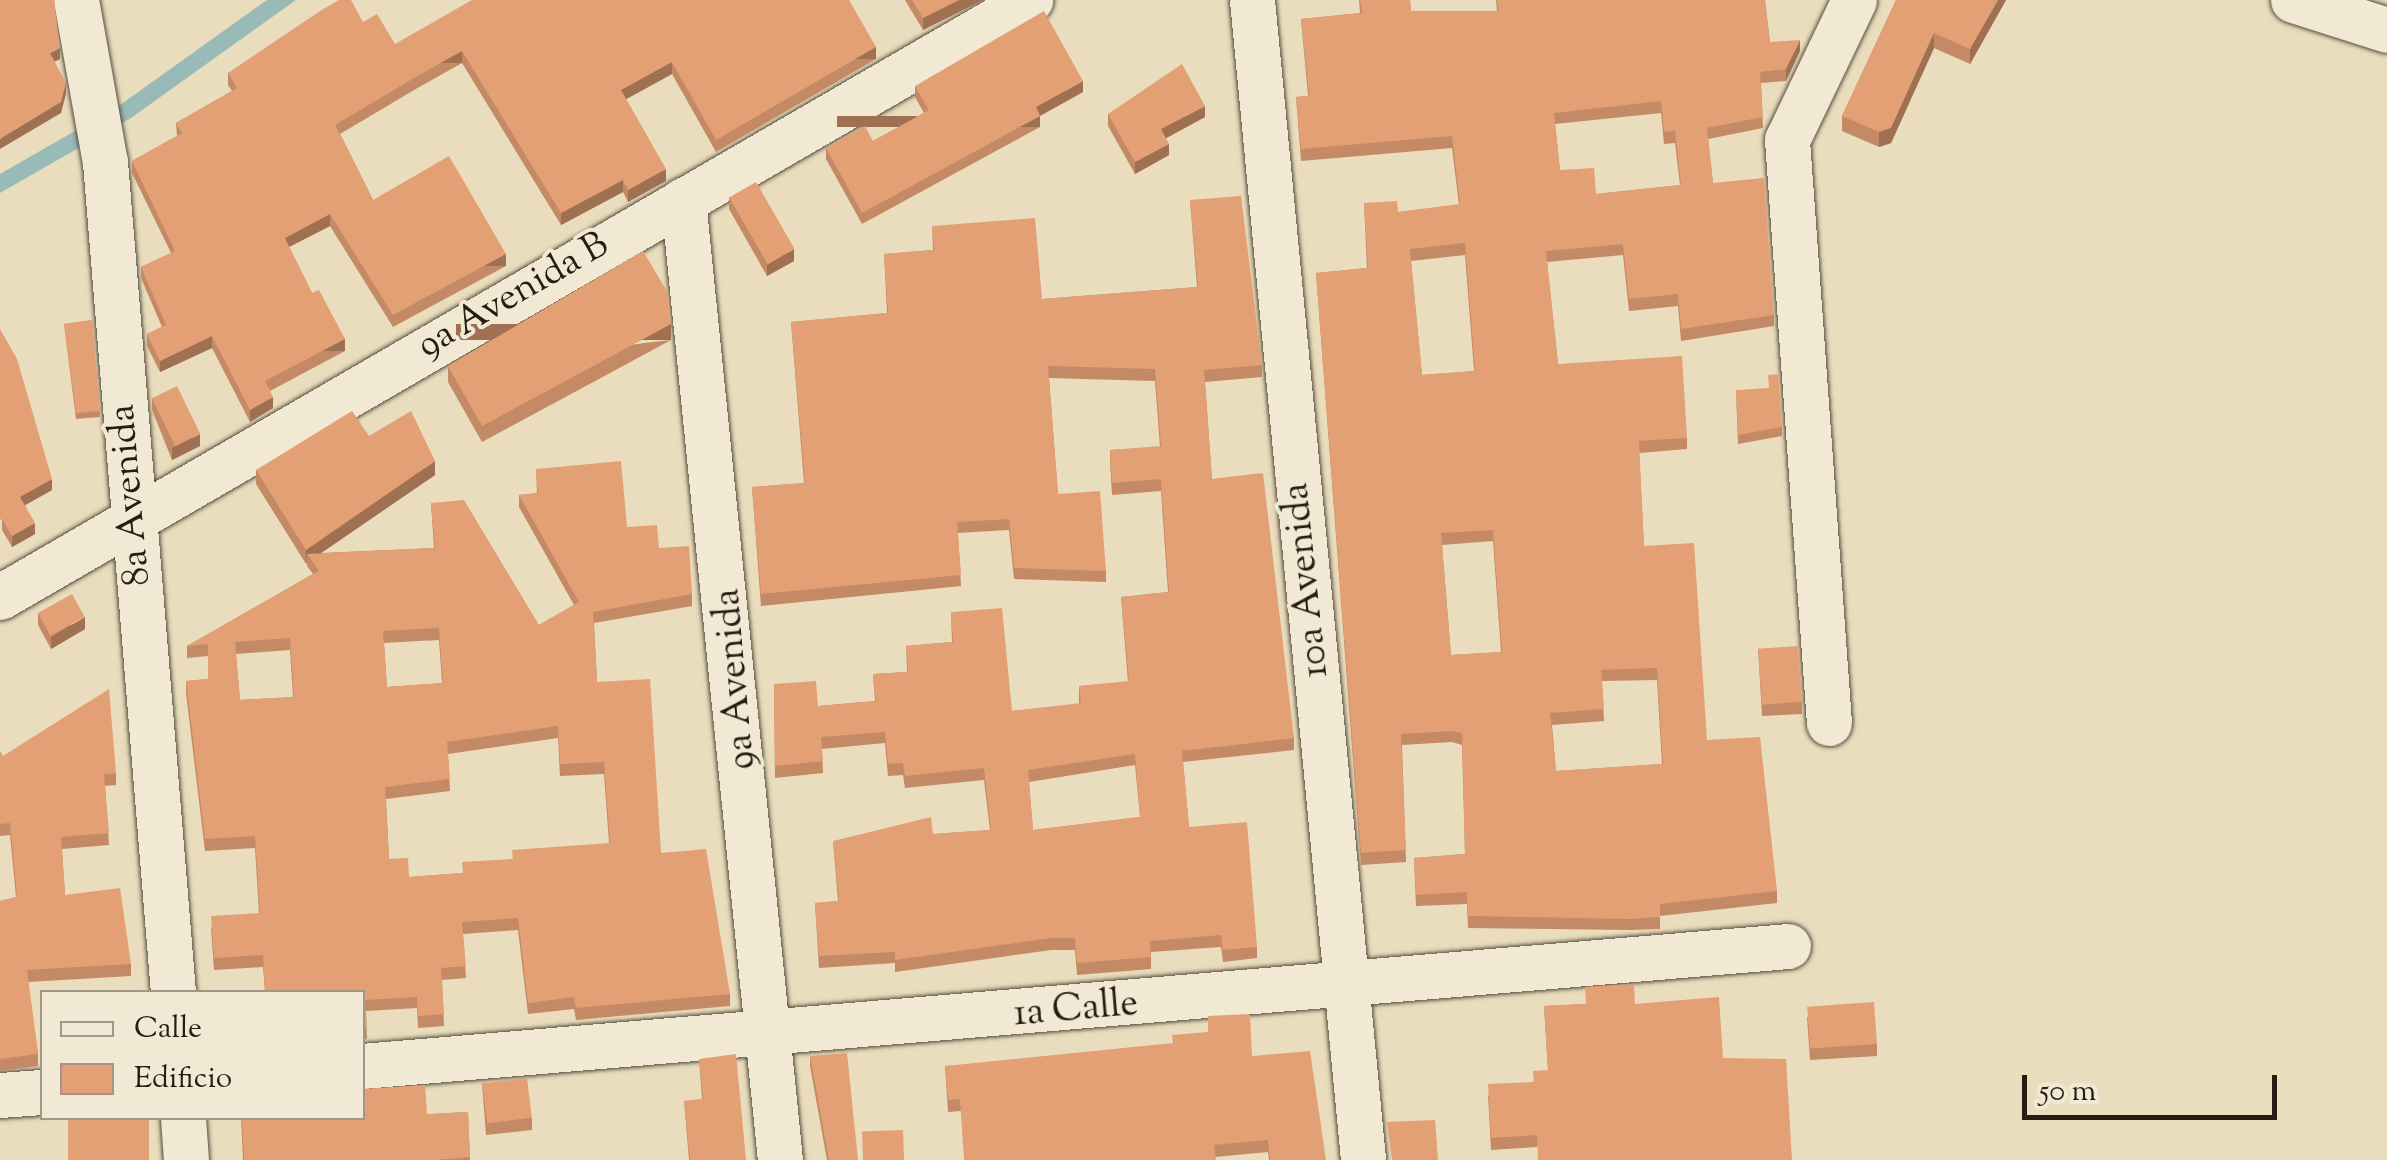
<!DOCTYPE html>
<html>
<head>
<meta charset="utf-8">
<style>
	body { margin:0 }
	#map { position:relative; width:2387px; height:1160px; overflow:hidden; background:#e9ddbd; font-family:"Sorts Mill Goudy",serif }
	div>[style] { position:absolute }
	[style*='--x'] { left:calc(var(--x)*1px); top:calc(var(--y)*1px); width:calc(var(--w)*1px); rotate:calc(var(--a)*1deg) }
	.water>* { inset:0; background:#99bbb7 }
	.roads { filter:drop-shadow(0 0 2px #584c3e) drop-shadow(0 0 2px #584c3e) }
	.minor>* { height:45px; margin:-22.5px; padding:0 22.5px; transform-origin:22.5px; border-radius:22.5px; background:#f1e9d4 }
	.wall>* { inset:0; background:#c38a65 }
	.shaded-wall>* { inset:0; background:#9f7052; transform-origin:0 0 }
	.building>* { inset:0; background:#e3a075; transform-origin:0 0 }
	span { translate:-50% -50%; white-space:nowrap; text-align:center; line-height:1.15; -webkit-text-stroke:8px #f1e9d4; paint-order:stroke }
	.street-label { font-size:38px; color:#271c13 }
	.legend { position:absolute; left:40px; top:990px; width:325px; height:130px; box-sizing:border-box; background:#f1e9d4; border:2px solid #a09787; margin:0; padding:12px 18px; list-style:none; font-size:30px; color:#271c13 }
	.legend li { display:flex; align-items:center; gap:20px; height:50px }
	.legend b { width:50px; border:2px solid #a09787 }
	.scale { position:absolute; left:2022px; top:1075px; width:255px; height:45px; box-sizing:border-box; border:5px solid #271c13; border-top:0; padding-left:12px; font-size:30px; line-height:35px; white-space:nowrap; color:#271c13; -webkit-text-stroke:8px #f1e9d4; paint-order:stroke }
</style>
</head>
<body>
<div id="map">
	<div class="water">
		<i style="clip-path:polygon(267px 0,296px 0,131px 118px,0 193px,0 174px,120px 105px)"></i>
	</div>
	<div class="roads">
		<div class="minor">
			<i style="--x:76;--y:0;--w:165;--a:79.9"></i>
			<i style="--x:105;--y:162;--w:833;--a:85.32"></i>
			<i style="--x:1252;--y:0;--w:1165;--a:84.53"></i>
			<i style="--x:2293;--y:0;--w:99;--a:17.7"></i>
			<i style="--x:683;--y:200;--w:965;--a:84.23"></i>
			<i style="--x:0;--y:597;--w:1191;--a:-30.1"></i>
			<i style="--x:1829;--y:723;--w:585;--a:-94.12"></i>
			<i style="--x:1787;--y:140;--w:155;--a:-64.4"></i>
			<i style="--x:362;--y:1066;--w:1431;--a:-4.81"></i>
			<i style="--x:0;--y:1095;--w:42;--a:-4.1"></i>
			<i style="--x:183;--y:1118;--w:42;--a:85.9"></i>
		</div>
	</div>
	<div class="wall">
		<i style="clip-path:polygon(905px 0,983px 0,923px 30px)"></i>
		<i style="clip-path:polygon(evenodd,1359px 0,1410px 0,1411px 11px,1497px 11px,1496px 0,1765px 0,1770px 42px,1800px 51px,1786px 81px,1761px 83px,1763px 128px,1708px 139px,1713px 183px,1774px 315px,1774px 326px,1681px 341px,1678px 306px,1629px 311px,1623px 255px,1547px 262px,1558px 364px,1687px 438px,1687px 449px,1639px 453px,1644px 546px,1707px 740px,1777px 891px,1777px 903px,1660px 916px,1660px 929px,1630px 930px,1468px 928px,1467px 904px,1416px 906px,1414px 858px,1465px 854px,1462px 745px,1452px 742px,1402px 745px,1406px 862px,1361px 865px,1316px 273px,1367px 268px,1364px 203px,1398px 212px,1459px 205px,1452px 148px,1301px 161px,1296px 97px,1308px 96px,1301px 19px,1360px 13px,1359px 0,1661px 113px,1664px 144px,1675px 143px,1680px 185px,1596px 194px,1560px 170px,1555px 124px,1661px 113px,1359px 0,1465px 255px,1474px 371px,1422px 375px,1411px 261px,1465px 255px,1359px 0,1493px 541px,1501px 652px,1451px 655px,1442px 545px,1493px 541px,1359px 0,1657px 680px,1662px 764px,1556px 771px,1552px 725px,1604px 721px,1602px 681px,1657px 680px)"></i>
		<i style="clip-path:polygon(1896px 0,2006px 0,1970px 64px,1934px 48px,1891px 143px,1879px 147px,1842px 131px,1842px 116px)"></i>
		<i style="clip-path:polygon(363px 22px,395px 44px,876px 59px,716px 152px,672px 74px,626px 99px,666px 181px,628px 202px,623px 192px,561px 225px,462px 63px,414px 90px,340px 134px,373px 200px,506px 266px,393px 327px,330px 226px,289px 247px,312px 293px,345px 351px,270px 391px,273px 408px,250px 422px,212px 348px,160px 372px,147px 346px,147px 334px,162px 327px,141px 278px,141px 267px,171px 253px,132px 173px,132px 161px,177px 136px,176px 123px,232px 91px,228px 85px,228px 73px)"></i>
		<i style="clip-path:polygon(915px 86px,1083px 92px,1040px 116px,1040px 127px,862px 224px,826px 159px,826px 148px,873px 141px,924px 113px,915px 97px)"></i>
		<i style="clip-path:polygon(1108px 114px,1205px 117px,1166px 138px,1169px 155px,1135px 174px,1108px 126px)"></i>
		<i style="clip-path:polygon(729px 197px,794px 261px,767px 276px,729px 209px)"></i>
		<i style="clip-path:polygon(evenodd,1190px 200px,1262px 365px,1262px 377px,1205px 382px,1212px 479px,1294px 738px,1294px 750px,1183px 762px,1189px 827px,1257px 947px,1257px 958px,1223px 962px,1221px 947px,1151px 952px,1151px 969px,1077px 975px,1075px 950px,1051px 950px,895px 972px,895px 963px,819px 968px,815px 903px,838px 901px,833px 841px,990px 830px,984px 780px,905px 788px,903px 775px,888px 776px,885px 743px,822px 749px,823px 773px,775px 778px,774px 684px,818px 706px,875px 701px,873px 674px,907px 672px,906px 646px,952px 642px,951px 612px,1012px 711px,1079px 704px,1079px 686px,1128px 682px,1121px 597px,1168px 592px,1161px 491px,1112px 495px,1110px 462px,1110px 450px,1160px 447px,1155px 381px,1049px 378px,1058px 494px,1106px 571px,1106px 582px,1014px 579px,1009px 530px,958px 533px,961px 586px,761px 606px,752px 487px,804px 483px,791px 322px,887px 313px,884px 254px,933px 250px,932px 226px,1042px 299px,1197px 287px,1190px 200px,1135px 765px,1140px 817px,1033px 830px,1029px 782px,1135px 765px)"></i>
		<i style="clip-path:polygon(92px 320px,100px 417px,76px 419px,64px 324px)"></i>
		<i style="clip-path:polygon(0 329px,52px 490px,25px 505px,35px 534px,12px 547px,2px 530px)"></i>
		<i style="clip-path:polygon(671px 340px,482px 442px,448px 382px,448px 366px)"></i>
		<i style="clip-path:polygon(1736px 390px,1782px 427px,1782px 436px,1738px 444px)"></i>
		<i style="clip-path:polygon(152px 398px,200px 446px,172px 460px,152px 410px)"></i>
		<i style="clip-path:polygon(evenodd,369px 436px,435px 475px,321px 553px,434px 548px,431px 503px,539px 625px,574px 605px,519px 507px,519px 495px,537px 493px,536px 469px,659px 548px,692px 594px,692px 606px,594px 623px,597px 682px,661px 853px,730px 994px,730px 1006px,576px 1020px,574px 1009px,528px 1014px,518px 930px,463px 934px,466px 978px,442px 980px,444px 1026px,418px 1028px,417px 1008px,366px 1011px,367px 1039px,362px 1040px,362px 992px,265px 992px,263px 967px,214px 970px,211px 928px,259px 913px,255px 848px,205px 851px,186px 693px,186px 681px,208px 679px,208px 656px,187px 658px,187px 646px,313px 574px,307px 566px,307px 563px,306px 564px,256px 484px,256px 470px,369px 436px,439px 640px,442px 683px,387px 687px,384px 643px,439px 640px,369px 436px,290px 650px,293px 697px,240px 700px,236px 654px,290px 650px,369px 436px,558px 738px,560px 776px,604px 774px,609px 843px,512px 859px,462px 873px,409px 877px,389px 859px,386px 799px,450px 791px,448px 754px,558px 738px)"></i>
		<i style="clip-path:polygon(38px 614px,85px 629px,51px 649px,38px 625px)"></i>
		<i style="clip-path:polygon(1758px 648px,1802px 702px,1802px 714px,1762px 716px)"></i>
		<i style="clip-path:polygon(0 751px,3px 756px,116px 773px,116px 785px,105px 786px,109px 845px,62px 849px,65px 895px,131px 964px,131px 976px,28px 982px,38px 1054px,38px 1066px,0 1071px,0 901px,16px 897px,10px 835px,0 836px)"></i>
		<i style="clip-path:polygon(1634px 984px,1537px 1147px,1491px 1150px,1488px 1096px,1533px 1082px,1548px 1070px,1544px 1006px,1585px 1004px)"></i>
		<i style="clip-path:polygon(1807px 1017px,1877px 1044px,1877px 1056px,1810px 1060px)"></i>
		<i style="clip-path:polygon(810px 1056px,858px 1160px,827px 1160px,810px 1066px)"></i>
		<i style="clip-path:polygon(1252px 1056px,1326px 1160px,1269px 1160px,1268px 1152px,1215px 1157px,960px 1111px,948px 1112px,945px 1066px)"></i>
		<i style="clip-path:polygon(699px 1059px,746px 1160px,689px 1160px,684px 1101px,702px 1099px)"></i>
		<i style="clip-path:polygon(482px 1083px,532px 1118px,532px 1130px,486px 1135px)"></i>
		<i style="clip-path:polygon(468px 1112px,470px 1160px,243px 1160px,241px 1118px,362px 1118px)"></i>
	</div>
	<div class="shaded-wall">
		<i style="clip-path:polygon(959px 0,983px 0,923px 30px,923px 18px)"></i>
		<i style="clip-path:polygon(1998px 0,2006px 0,1970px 64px,1970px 49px)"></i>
		<i style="clip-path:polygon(1934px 33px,1934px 48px,1891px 143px,1879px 147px,1879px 132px)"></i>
		<i style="clip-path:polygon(1800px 40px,1800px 51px,1786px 81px,1786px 69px)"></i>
		<i style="left:876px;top:47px;width:12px;height:185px;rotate:90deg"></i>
		<i style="clip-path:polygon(60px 48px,60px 59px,50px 64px,50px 53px)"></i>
		<i style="left:462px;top:51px;width:12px;height:147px;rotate:90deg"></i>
		<i style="clip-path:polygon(672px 62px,672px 74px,621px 102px,621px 90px)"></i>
		<i style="clip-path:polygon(1083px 81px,1083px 92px,1036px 118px,1036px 107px)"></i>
		<i style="clip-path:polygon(66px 83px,66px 94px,61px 113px,0 149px,0 139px)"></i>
		<i style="clip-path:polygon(1205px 106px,1205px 117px,1161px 141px,1161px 129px)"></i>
		<i style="left:1040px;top:116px;width:11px;height:203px;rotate:90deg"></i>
		<i style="clip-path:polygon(1169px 144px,1169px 155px,1135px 174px,1135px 162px)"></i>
		<i style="clip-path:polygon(666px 169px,666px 181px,628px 202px,628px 190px)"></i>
		<i style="clip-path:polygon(623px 180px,623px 192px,561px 225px,561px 213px)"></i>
		<i style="clip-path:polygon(330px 214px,330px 226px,285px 249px,285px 238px)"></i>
		<i style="clip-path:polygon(794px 249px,794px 261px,767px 276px,767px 265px)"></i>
		<i style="left:506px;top:254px;width:12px;height:128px;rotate:90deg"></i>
		<i style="left:671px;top:324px;width:16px;height:215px;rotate:90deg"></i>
		<i style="clip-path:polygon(212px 336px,212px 348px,160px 372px,160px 361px)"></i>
		<i style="left:345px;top:339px;width:12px;height:90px;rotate:90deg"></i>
		<i style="clip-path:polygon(273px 397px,273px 408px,250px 422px,250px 410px)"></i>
		<i style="clip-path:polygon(200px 434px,200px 446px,172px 460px,172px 448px)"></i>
		<i style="clip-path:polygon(435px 461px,435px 475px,311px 560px,307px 554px,306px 564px,306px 550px)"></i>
		<i style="clip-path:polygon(52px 479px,52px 490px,20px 508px,20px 497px)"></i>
		<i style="clip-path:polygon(35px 523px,35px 534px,12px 547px,12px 536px)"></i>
		<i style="clip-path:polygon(85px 617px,85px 629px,51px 649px,51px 637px)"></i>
	</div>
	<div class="building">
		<i style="clip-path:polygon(0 0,54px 0,60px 48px,50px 53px,66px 83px,61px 102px,0 139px)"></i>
		<i style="clip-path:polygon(339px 0,351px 0,363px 22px,377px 14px,395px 44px,472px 0,849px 0,876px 47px,716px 140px,672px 62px,621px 90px,666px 169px,628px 190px,623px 180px,561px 213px,462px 51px,414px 78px,335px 125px,373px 200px,449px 156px,506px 254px,393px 315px,330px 214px,285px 238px,312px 293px,319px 290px,345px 339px,265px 381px,273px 397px,250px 410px,212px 336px,160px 361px,147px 334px,166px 325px,141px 267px,175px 251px,132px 161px,182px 133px,176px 123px,237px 88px,228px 73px,320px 11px)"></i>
		<i style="clip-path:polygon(912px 0,959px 0,923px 18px)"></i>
		<i style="clip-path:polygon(evenodd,1360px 0,1410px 0,1411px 11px,1499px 11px,1497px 0,1765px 0,1770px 42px,1800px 40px,1786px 69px,1760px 72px,1763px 117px,1707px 128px,1713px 183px,1764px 178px,1774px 315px,1681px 329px,1678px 294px,1629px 299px,1623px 244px,1546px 251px,1558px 364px,1682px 356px,1687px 438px,1639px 441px,1644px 546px,1694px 543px,1707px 740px,1760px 737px,1777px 891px,1660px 904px,1660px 917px,1630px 919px,1468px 916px,1467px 892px,1416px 895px,1414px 858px,1465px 854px,1462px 733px,1452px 731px,1401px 734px,1406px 850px,1361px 853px,1316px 273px,1368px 268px,1364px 203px,1397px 201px,1398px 212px,1460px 204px,1452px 136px,1301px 149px,1296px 97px,1309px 96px,1301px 19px,1362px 13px,1360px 0,1661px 101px,1664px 132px,1675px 131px,1681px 185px,1596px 194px,1594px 168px,1560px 170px,1554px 113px,1661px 101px,1360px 0,1465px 243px,1475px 371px,1422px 375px,1410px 249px,1465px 243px,1360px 0,1493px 530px,1502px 652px,1451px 655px,1441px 533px,1493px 530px,1360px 0,1657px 668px,1663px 764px,1556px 771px,1550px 713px,1604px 709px,1601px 670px,1657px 668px)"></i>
		<i style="clip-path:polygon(1896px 0,1998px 0,1970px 49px,1934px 33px,1891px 128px,1879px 132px,1842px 116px)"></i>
		<i style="clip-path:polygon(1044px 11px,1083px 81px,1036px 107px,1040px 116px,862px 213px,826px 148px,865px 126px,873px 141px,929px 110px,915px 86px)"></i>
		<i style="clip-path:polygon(1182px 64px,1205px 106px,1161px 129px,1169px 144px,1135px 162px,1108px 114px)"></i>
		<i style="left:756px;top:182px;width:77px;height:31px;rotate:60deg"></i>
		<i style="clip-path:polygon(evenodd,1241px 196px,1262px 365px,1204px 370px,1212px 479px,1263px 473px,1294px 738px,1182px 751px,1189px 827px,1247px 822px,1257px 947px,1223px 950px,1221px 935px,1150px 941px,1151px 957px,1077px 963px,1075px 938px,1051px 938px,895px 960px,895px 952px,819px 956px,815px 903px,839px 901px,833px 841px,931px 817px,933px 834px,991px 830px,984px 768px,905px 776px,903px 763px,888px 764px,885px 732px,821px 737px,823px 761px,775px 766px,774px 684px,816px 681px,818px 706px,876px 701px,873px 674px,908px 672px,906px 646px,953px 642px,951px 612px,1002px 608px,1012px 711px,1081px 703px,1079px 686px,1129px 681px,1121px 597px,1169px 592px,1161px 479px,1112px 483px,1110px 450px,1161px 446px,1155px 369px,1048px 366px,1058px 494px,1100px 491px,1106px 571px,1014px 568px,1009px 519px,957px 522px,961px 575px,761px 594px,752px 487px,805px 483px,791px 322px,888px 313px,884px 254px,934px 250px,932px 226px,1035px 218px,1042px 299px,1198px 287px,1190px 200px,1241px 196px,1135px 754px,1140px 817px,1033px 830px,1028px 770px,1135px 754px)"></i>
		<i style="clip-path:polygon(643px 251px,668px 293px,671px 324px,482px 426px,448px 366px)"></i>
		<i style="clip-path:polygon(92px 320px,100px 411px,76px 413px,64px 324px)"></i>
		<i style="clip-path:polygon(0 329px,17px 359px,52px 479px,20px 497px,35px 523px,12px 536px,2px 519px,0 520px)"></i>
		<i style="clip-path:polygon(1778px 374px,1782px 427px,1738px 435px,1736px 390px,1769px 388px,1768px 375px)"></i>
		<i style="left:177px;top:386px;width:53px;height:28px;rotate:64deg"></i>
		<i style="clip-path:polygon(352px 411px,369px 436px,411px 411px,435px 461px,306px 550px,256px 470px)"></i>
		<i style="clip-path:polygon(evenodd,621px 461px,627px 527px,657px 525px,659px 548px,689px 546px,692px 594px,593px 612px,597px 682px,650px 679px,661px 853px,706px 849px,730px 994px,576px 1008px,574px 997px,528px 1003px,518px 918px,462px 922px,466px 966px,441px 968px,444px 1014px,418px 1016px,417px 997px,365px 1000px,367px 1027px,362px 1028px,362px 992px,265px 992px,263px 955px,214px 958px,211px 916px,260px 913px,255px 836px,205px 839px,186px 681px,208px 679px,208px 644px,187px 646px,319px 571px,307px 554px,435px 548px,431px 503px,464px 500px,539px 625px,579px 602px,519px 495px,538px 493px,536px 469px,621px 461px,439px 628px,443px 683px,387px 687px,383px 631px,439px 628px,621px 461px,290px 638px,294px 697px,240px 700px,235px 642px,290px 638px,621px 461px,558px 726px,560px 764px,604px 762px,610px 843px,512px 850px,513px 859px,462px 862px,463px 873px,409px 877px,408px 858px,389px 859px,385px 787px,450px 779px,447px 742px,558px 726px)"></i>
		<i style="left:72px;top:594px;width:26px;height:39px;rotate:61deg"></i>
		<i style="left:1798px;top:646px;width:56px;height:40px;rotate:86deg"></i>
		<i style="clip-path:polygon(109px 689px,116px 773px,104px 774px,109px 833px,61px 837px,65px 895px,120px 888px,131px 964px,27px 970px,38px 1054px,0 1059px,0 901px,17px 897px,10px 823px,0 824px,0 751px,3px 756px)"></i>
		<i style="clip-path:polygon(1634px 984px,1635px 1004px,1719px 997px,1723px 1058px,1786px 1059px,1792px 1160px,1538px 1160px,1537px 1135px,1491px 1138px,1488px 1084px,1534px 1082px,1533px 1071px,1548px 1070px,1544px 1006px,1586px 1004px,1585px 987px)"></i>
		<i style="left:1874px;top:1002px;width:42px;height:67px;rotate:86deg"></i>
		<i style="clip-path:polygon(1250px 1014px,1252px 1056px,1310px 1051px,1326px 1160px,1270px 1160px,1268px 1140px,1214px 1145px,1216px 1160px,964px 1160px,960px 1099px,948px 1100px,945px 1066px,1173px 1043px,1172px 1035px,1208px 1032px,1208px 1016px)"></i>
		<i style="clip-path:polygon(847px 1053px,858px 1160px,829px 1160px,810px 1056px)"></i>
		<i style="clip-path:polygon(736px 1054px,746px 1160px,690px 1160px,684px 1101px,703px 1099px,699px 1059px)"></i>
		<i style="left:527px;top:1078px;width:40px;height:45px;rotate:83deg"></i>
		<i style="clip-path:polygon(425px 1085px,427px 1114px,468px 1112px,470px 1157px,434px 1160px,244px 1160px,242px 1118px,362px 1118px,362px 1089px)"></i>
		<i style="left:68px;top:1118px;width:81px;height:42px"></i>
		<i style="clip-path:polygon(1435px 1120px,1438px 1160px,1392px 1160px,1387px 1122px)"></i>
		<i style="left:903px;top:1130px;width:30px;height:41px;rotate:88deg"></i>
	</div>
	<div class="street-label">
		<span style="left:514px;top:297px;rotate:-30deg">9a Avenida B</span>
		<span style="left:132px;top:495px;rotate:-95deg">8a Avenida</span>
		<span style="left:1308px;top:580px;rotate:-96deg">10a Avenida</span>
		<span style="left:737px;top:679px;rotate:-95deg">9a Avenida</span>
		<span style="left:1076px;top:1011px;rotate:-5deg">1a Calle</span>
	</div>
	<ul class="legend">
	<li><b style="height:12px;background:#f1e9d4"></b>Calle</li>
	<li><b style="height:28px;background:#e3a075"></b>Edificio</li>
	</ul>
	<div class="scale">50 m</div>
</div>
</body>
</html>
